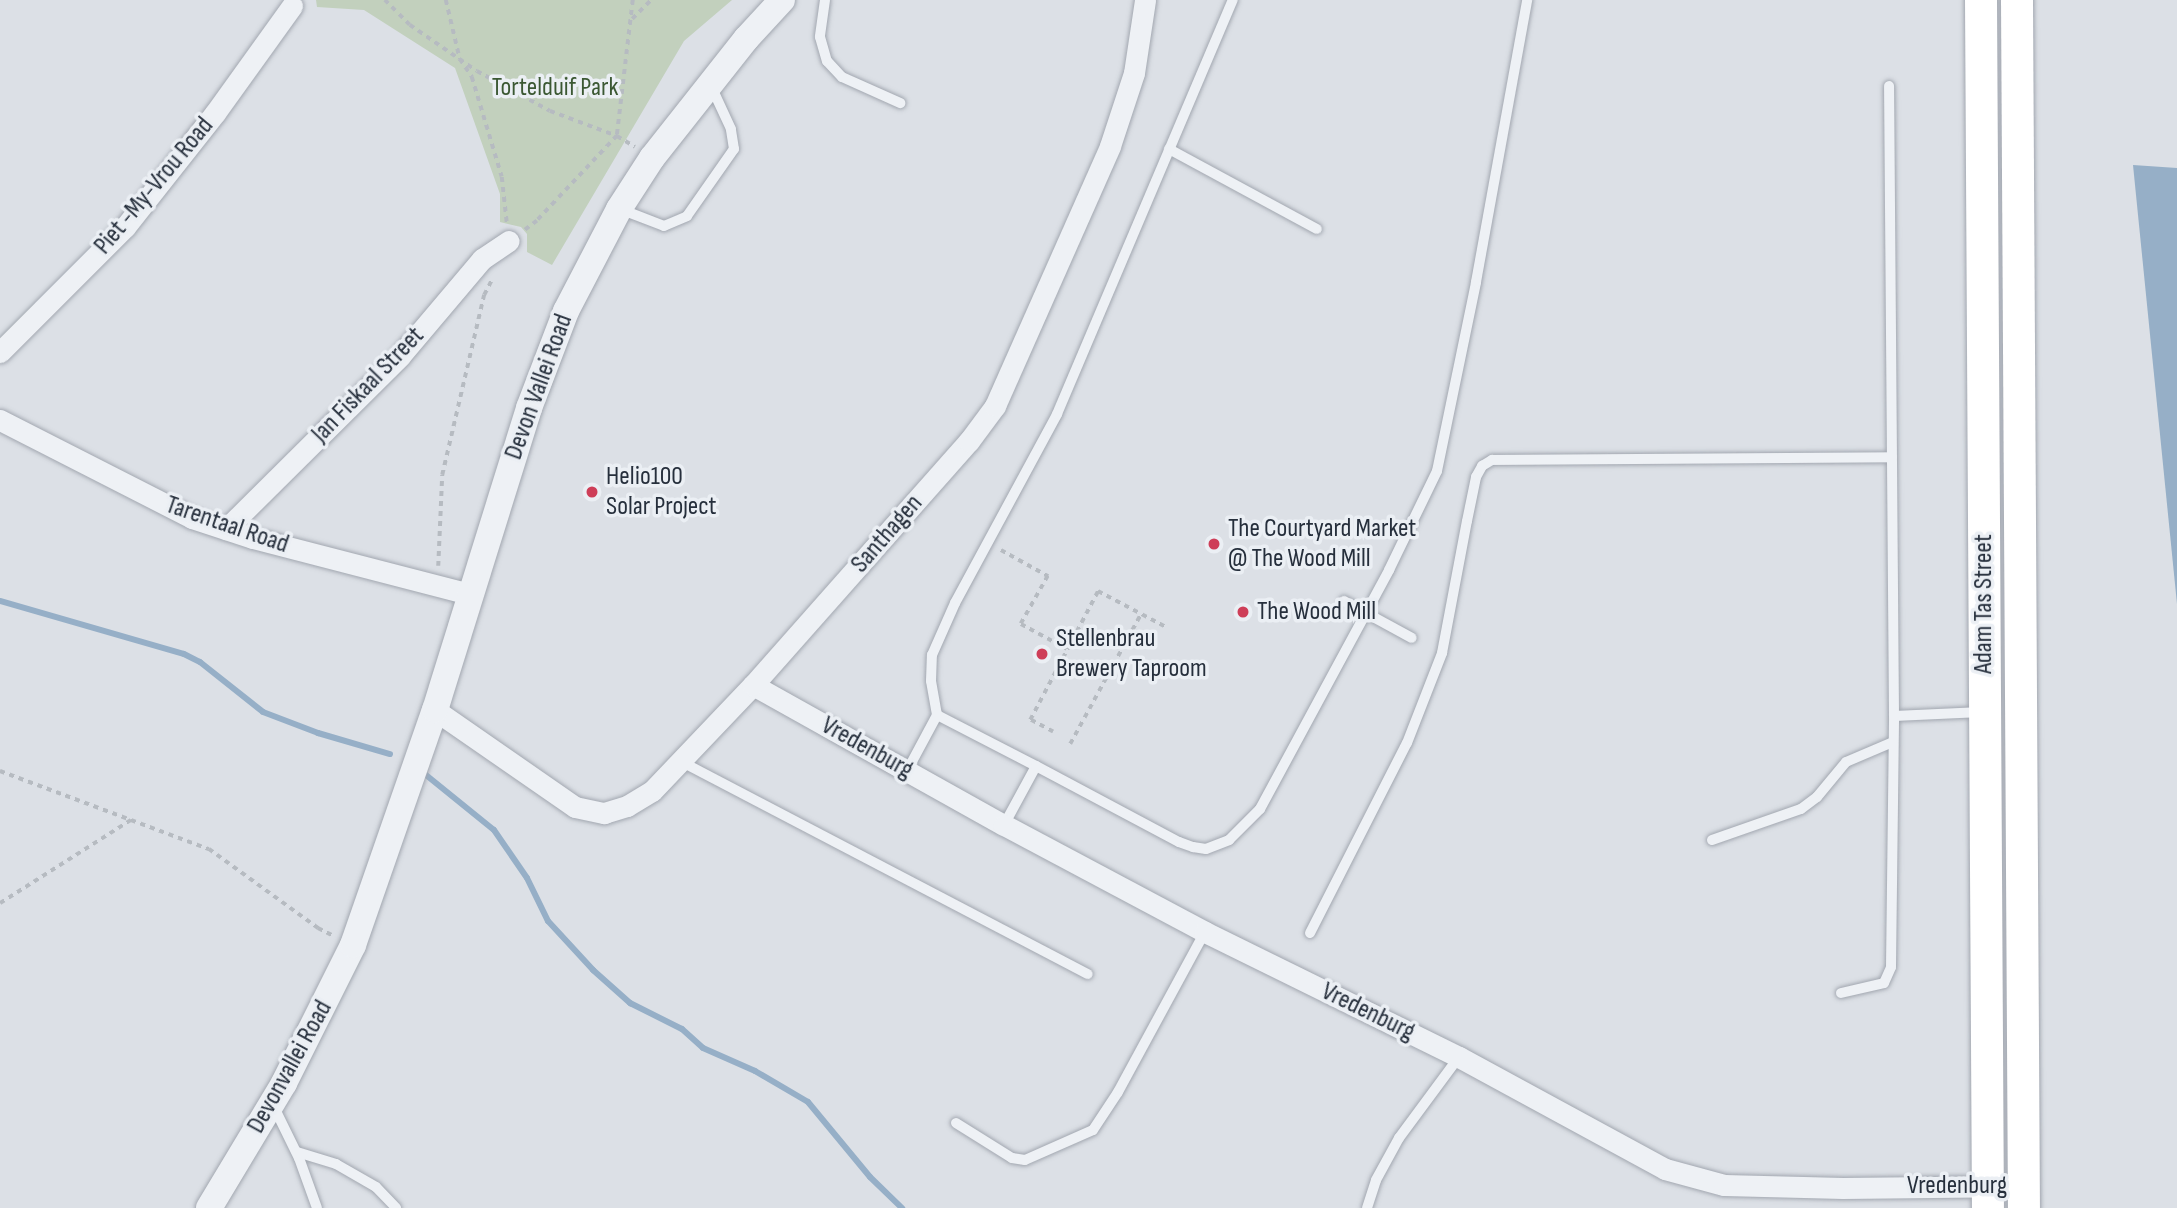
<!DOCTYPE html>
<html>
<head>
<meta charset="utf-8">
<style>
	body { margin:0 }
	#map { position:relative; width:2177px; height:1208px; overflow:hidden; background:#dce0e6; font-family:"Sofia Sans Condensed",sans-serif }
	div>[style] { position:absolute }
	[style*='--x'] { left:calc(var(--x)*1px); top:calc(var(--y)*1px); width:calc(var(--w)*1px); rotate:calc(var(--a)*1deg) }
	.green>* { inset:0; background:#c2d0bd }
	.water>* { inset:0; background:#96afc7 }
	.stream>* { height:6px; margin:-3px; padding:0 3px; transform-origin:3px; border-radius:3px; background:#96afc7 }
	.path>* { height:3.5px; margin-top:-1.75px; transform-origin:0; background:repeating-linear-gradient(90deg,#b6bbc1 0 5px,transparent 0 10px) }
	.roads { filter:drop-shadow(0 0 2px #a2a7b0) drop-shadow(0 0 2px #a2a7b0) }
	.service>* { height:10px; margin:-5px; padding:0 5px; transform-origin:5px; border-radius:5px; background:#eef1f5 }
	.minor>* { height:21px; margin:-10.5px; padding:0 10.5px; transform-origin:10.5px; border-radius:10.5px; background:#eef1f5 }
	.tertiary>* { height:26px; margin:-13px; padding:0 13px; transform-origin:13px; border-radius:13px; background:#eef1f5 }
	.secondary>* { height:32px; margin:-16px; padding:0 16px; transform-origin:16px; border-radius:16px; background:#fff }
	.dots>* { width:19px; height:19px; translate:-50% -50%; box-sizing:border-box; border:4px solid #ebeff4; border-radius:50% }
	span { translate:-50% -50%; white-space:nowrap; text-align:center; line-height:1.15; -webkit-text-stroke:7px #ebeff4; paint-order:stroke }
	.park-label { font-size:26px; color:#3b5833 }
	.street-label { font-size:26px; color:#262f3c }
	.poi-label { font-size:26px; color:#262f3c }
	.left { translate:0 -50%; text-align:left }
</style>
</head>
<body>
<div id="map">
	<div class="green">
		<i style="clip-path:polygon(316px 0,732px 0,684px 41px,552px 265px,527px 252px,527px 234px,521px 227px,500px 222px,500px 194px,455px 68px,364px 10px,317px 7px)"></i>
	</div>
	<div class="water">
		<i style="clip-path:polygon(2133px 165px,2177px 168px,2177px 604px)"></i>
	</div>
	<div class="stream">
		<i style="--x:0;--y:601;--w:191;--a:16.1"></i>
		<i style="--x:184;--y:654;--w:18;--a:27"></i>
		<i style="--x:200;--y:662;--w:80;--a:38.4"></i>
		<i style="--x:263;--y:712;--w:59;--a:20.9"></i>
		<i style="--x:318;--y:733;--w:75;--a:16.3"></i>
		<i style="--x:426;--y:775;--w:87;--a:39"></i>
		<i style="--x:494;--y:830;--w:58;--a:55.5"></i>
		<i style="--x:527;--y:878;--w:48;--a:64"></i>
		<i style="--x:548;--y:921;--w:67;--a:47.4"></i>
		<i style="--x:593;--y:970;--w:50;--a:41.7"></i>
		<i style="--x:630;--y:1003;--w:58;--a:26.6"></i>
		<i style="--x:682;--y:1029;--w:28;--a:42"></i>
		<i style="--x:703;--y:1048;--w:57;--a:23.9"></i>
		<i style="--x:755;--y:1071;--w:61;--a:30.3"></i>
		<i style="--x:808;--y:1102;--w:97;--a:50.4"></i>
		<i style="--x:870;--y:1177;--w:45;--a:44.1"></i>
	</div>
	<div class="path">
		<i style="--x:385;--y:0;--w:35;--a:45"></i>
		<i style="--x:410;--y:25;--w:81;--a:34.5"></i>
		<i style="--x:477;--y:71;--w:83;--a:28.7"></i>
		<i style="--x:550;--y:111;--w:72;--a:20.5"></i>
		<i style="--x:617;--y:136;--w:117;--a:133.3"></i>
		<i style="--x:537;--y:221;--w:15;--a:143"></i>
		<i style="--x:446;--y:0;--w:61;--a:76.7"></i>
		<i style="--x:460;--y:59;--w:22;--a:56"></i>
		<i style="--x:472;--y:77;--w:104;--a:73.3"></i>
		<i style="--x:502;--y:177;--w:46;--a:83.8"></i>
		<i style="--x:633;--y:0;--w:137;--a:96.7"></i>
		<i style="--x:617;--y:136;--w:21;--a:31"></i>
		<i style="--x:632;--y:19;--w:27;--a:-45"></i>
		<i style="--x:1001;--y:550;--w:54;--a:29"></i>
		<i style="--x:1048;--y:576;--w:55;--a:119.4"></i>
		<i style="--x:1021;--y:624;--w:52;--a:28.5"></i>
		<i style="--x:438;--y:566;--w:91;--a:-87.5"></i>
		<i style="--x:442;--y:475;--w:185;--a:-76.9"></i>
		<i style="--x:484;--y:295;--w:18;--a:-63"></i>
		<i style="--x:1053;--y:732;--w:26;--a:-152"></i>
		<i style="--x:1030;--y:720;--w:146;--a:-62.2"></i>
		<i style="--x:1098;--y:591;--w:77;--a:27.9"></i>
		<i style="--x:1070;--y:744;--w:148;--a:-61.4"></i>
		<i style="--x:0;--y:771;--w:223;--a:20.5"></i>
		<i style="--x:209;--y:849;--w:135;--a:35.9"></i>
		<i style="--x:318;--y:928;--w:18;--a:27"></i>
		<i style="--x:0;--y:903;--w:155;--a:-32.4"></i>
	</div>
	<div class="roads">
		<div class="service">
			<i style="--x:825;--y:0;--w:37;--a:98"></i>
			<i style="--x:820;--y:37;--w:25;--a:74"></i>
			<i style="--x:827;--y:61;--w:22;--a:47"></i>
			<i style="--x:842;--y:77;--w:64;--a:24.1"></i>
			<i style="--x:1169;--y:149;--w:168;--a:28.4"></i>
			<i style="--x:620;--y:209;--w:47;--a:21.1"></i>
			<i style="--x:664;--y:226;--w:25;--a:-23"></i>
			<i style="--x:687;--y:216;--w:82;--a:-55"></i>
			<i style="--x:734;--y:149;--w:20;--a:-99"></i>
			<i style="--x:731;--y:129;--w:47;--a:-114.9"></i>
			<i style="--x:1344;--y:601;--w:77;--a:28.6"></i>
			<i style="--x:1894;--y:716;--w:88;--a:-2.6"></i>
			<i style="--x:680;--y:761;--w:460;--a:27.6"></i>
			<i style="--x:1036;--y:766;--w:111;--a:-152.7"></i>
			<i style="--x:937;--y:715;--w:35;--a:-100"></i>
			<i style="--x:931;--y:681;--w:26;--a:-88"></i>
			<i style="--x:932;--y:655;--w:57;--a:-66.1"></i>
			<i style="--x:955;--y:603;--w:215;--a:-61.6"></i>
			<i style="--x:1057;--y:414;--w:450;--a:-67"></i>
			<i style="--x:907;--y:771;--w:64;--a:-61.8"></i>
			<i style="--x:1004;--y:825;--w:67;--a:-61.5"></i>
			<i style="--x:1036;--y:766;--w:162;--a:28"></i>
			<i style="--x:1179;--y:842;--w:15;--a:20"></i>
			<i style="--x:1193;--y:847;--w:13;--a:9"></i>
			<i style="--x:1206;--y:849;--w:25;--a:-21"></i>
			<i style="--x:1229;--y:840;--w:44;--a:-45"></i>
			<i style="--x:1260;--y:809;--w:272;--a:-61.6"></i>
			<i style="--x:1389;--y:570;--w:110;--a:-64.1"></i>
			<i style="--x:1437;--y:471;--w:193;--a:-78.3"></i>
			<i style="--x:1476;--y:282;--w:287;--a:-79.7"></i>
			<i style="--x:1712;--y:840;--w:94;--a:-19.2"></i>
			<i style="--x:1801;--y:809;--w:20;--a:-37"></i>
			<i style="--x:1817;--y:797;--w:45;--a:-50.4"></i>
			<i style="--x:1846;--y:762;--w:51;--a:-23.1"></i>
			<i style="--x:1310;--y:933;--w:213;--a:-63"></i>
			<i style="--x:1407;--y:743;--w:97;--a:-68.7"></i>
			<i style="--x:1442;--y:653;--w:134;--a:-79.3"></i>
			<i style="--x:1467;--y:521;--w:45;--a:-78.4"></i>
			<i style="--x:1476;--y:477;--w:13;--a:-61"></i>
			<i style="--x:1482;--y:466;--w:12;--a:-31"></i>
			<i style="--x:1492;--y:460;--w:400;--a:-0.4"></i>
			<i style="--x:1841;--y:993;--w:44;--a:-13.1"></i>
			<i style="--x:1884;--y:983;--w:17;--a:-66"></i>
			<i style="--x:1891;--y:967;--w:251;--a:-89.3"></i>
			<i style="--x:1894;--y:716;--w:630;--a:-90.45"></i>
			<i style="--x:273;--y:1105;--w:59;--a:63.9"></i>
			<i style="--x:299;--y:1158;--w:53;--a:70.2"></i>
			<i style="--x:956;--y:1123;--w:66;--a:32"></i>
			<i style="--x:1012;--y:1158;--w:13;--a:9"></i>
			<i style="--x:1025;--y:1160;--w:74;--a:-23.8"></i>
			<i style="--x:1093;--y:1130;--w:45;--a:-56.7"></i>
			<i style="--x:1118;--y:1092;--w:182;--a:-61.5"></i>
			<i style="--x:297;--y:1152;--w:41;--a:17.1"></i>
			<i style="--x:336;--y:1164;--w:46;--a:29.9"></i>
			<i style="--x:376;--y:1187;--w:29;--a:46"></i>
			<i style="--x:1367;--y:1208;--w:29;--a:-72"></i>
			<i style="--x:1376;--y:1180;--w:48;--a:-61.3"></i>
			<i style="--x:1399;--y:1138;--w:101;--a:-53.5"></i>
		</div>
		<div class="minor">
			<i style="--x:0;--y:352;--w:177;--a:-45"></i>
			<i style="--x:125;--y:227;--w:145;--a:-51.7"></i>
			<i style="--x:215;--y:113;--w:132;--a:-54.3"></i>
			<i style="--x:0;--y:420;--w:216;--a:27"></i>
			<i style="--x:192;--y:518;--w:64;--a:18.2"></i>
			<i style="--x:253;--y:538;--w:223;--a:14.5"></i>
			<i style="--x:226;--y:529;--w:245;--a:-44.8"></i>
			<i style="--x:400;--y:356;--w:127;--a:-49.8"></i>
			<i style="--x:482;--y:259;--w:32;--a:-34"></i>
			<i style="--x:753;--y:685;--w:287;--a:29.2"></i>
			<i style="--x:1004;--y:825;--w:228;--a:28"></i>
			<i style="--x:1205;--y:932;--w:283;--a:26.2"></i>
			<i style="--x:1459;--y:1057;--w:234;--a:28.5"></i>
			<i style="--x:1665;--y:1169;--w:61;--a:15.2"></i>
			<i style="--x:1724;--y:1185;--w:119;--a:1.4"></i>
			<i style="--x:1843;--y:1188;--w:181;--a:-0.6"></i>
			<i style="--x:435;--y:710;--w:170;--a:34.7"></i>
			<i style="--x:575;--y:807;--w:30;--a:12"></i>
			<i style="--x:604;--y:813;--w:24;--a:-17"></i>
			<i style="--x:627;--y:806;--w:29;--a:-31"></i>
			<i style="--x:652;--y:791;--w:146;--a:-46.4"></i>
			<i style="--x:753;--y:685;--w:326;--a:-48.5"></i>
			<i style="--x:969;--y:441;--w:44;--a:-53.4"></i>
			<i style="--x:995;--y:406;--w:284;--a:-66.1"></i>
			<i style="--x:1110;--y:146;--w:77;--a:-71.8"></i>
			<i style="--x:1134;--y:73;--w:74;--a:-81.4"></i>
		</div>
		<div class="tertiary">
			<i style="--x:209;--y:1208;--w:146;--a:-59"></i>
			<i style="--x:284;--y:1083;--w:154;--a:-63.4"></i>
			<i style="--x:353;--y:945;--w:249;--a:-70.8"></i>
			<i style="--x:435;--y:710;--w:316;--a:-72.7"></i>
			<i style="--x:529;--y:408;--w:104;--a:-69.1"></i>
			<i style="--x:566;--y:311;--w:115;--a:-62.5"></i>
			<i style="--x:619;--y:209;--w:61;--a:-57.1"></i>
			<i style="--x:652;--y:158;--w:152;--a:-51.7"></i>
			<i style="--x:746;--y:39;--w:53;--a:-47.3"></i>
		</div>
		<div class="secondary">
			<i style="--x:1981;--y:0;--w:1208;--a:89.67"></i>
			<i style="--x:2017;--y:0;--w:1208;--a:89.67"></i>
		</div>
	</div>
	<div class="dots">
		<i style="left:592px;top:492px;background:#ce3e58"></i>
		<i style="left:1214px;top:544px;background:#ce3e58"></i>
		<i style="left:1243px;top:612px;background:#ce3e58"></i>
		<i style="left:1042px;top:654px;background:#ce3e58"></i>
	</div>
	<div class="park-label">
		<span style="left:555px;top:88px">Tortelduif Park</span>
	</div>
	<div class="street-label">
		<span style="left:154px;top:186px;rotate:-50deg">Piet -My-Vrou Road</span>
		<span style="left:368px;top:385px;rotate:-46deg">Jan Fiskaal Street</span>
		<span style="left:539px;top:387px;rotate:-70deg">Devon Vallei Road</span>
		<span style="left:227px;top:525px;rotate:19deg">Tarentaal Road</span>
		<span style="left:887px;top:534px;rotate:-49deg">Santhagen</span>
		<span style="left:1984px;top:604px;rotate:-90deg">Adam Tas Street</span>
		<span style="left:867px;top:748px;rotate:29deg">Vredenburg</span>
		<span style="left:1368px;top:1012px;rotate:26deg">Vredenburg</span>
		<span style="left:290px;top:1067px;rotate:-61deg">Devonvallei Road</span>
		<span style="left:1957px;top:1186px">Vredenburg</span>
	</div>
	<div class="poi-label">
		<span class="left" style="left:606px;top:492px">Helio100<br>Solar Project</span>
		<span class="left" style="left:1228px;top:544px">The Courtyard Market<br>@ The Wood Mill</span>
		<span class="left" style="left:1257px;top:612px">The Wood Mill</span>
		<span class="left" style="left:1056px;top:654px">Stellenbrau<br>Brewery Taproom</span>
	</div>
</div>
</body>
</html>
